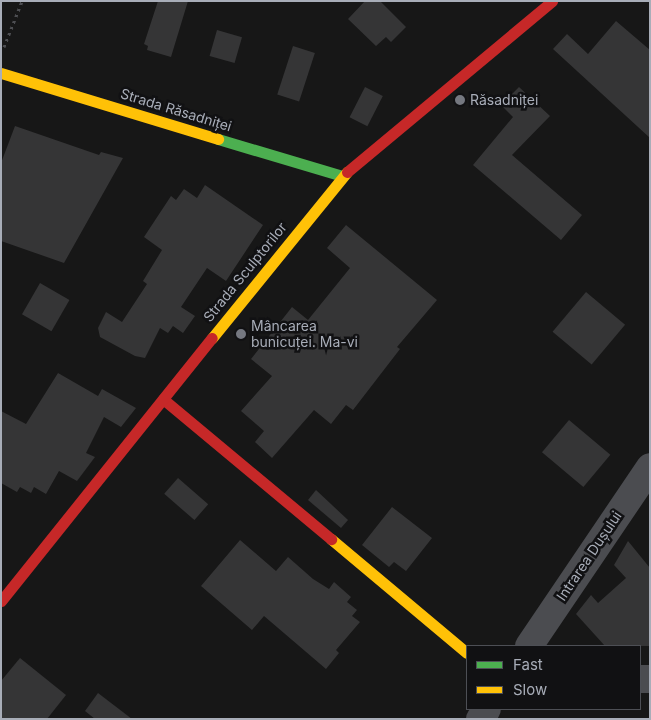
<!DOCTYPE html>
<html>
<head>
<meta charset="utf-8">
<style>
	body { margin:0 }
	#map { position:relative; width:651px; height:720px; overflow:hidden; background:#171717; font-family:Inter,sans-serif }
	div>[style] { position:absolute }
	[style*='--x'] { left:calc(var(--x)*1px); top:calc(var(--y)*1px); width:calc(var(--w)*1px); rotate:calc(var(--a)*1deg) }
	.building>* { inset:0; background:#353536; transform-origin:0 0 }
	.path>* { height:3px; margin-top:-1.5px; transform-origin:0; background:repeating-linear-gradient(90deg,#4d4e52 0 2.5px,transparent 0 6.5px) }
	.street>* { height:28px; margin:-14px; padding:0 14px; transform-origin:14px; border-radius:14px; background:#4b4c50 }
	.fast>* { height:11px; margin:-5.5px; padding:0 5.5px; transform-origin:5.5px; border-radius:5.5px; background:#4caf50 }
	.slow>* { height:11px; margin:-5.5px; padding:0 5.5px; transform-origin:5.5px; border-radius:5.5px; background:#ffc107 }
	.jam>* { height:11px; margin:-5.5px; padding:0 5.5px; transform-origin:5.5px; border-radius:5.5px; background:#c62828 }
	.dots>* { width:14px; height:14px; translate:-50% -50%; box-sizing:border-box; border:2px solid #111113; border-radius:50% }
	span { translate:-50% -50%; white-space:nowrap; text-align:center; line-height:1.15; -webkit-text-stroke:5px #111113; paint-order:stroke }
	.poi-label { font-size:14px; color:#a8adb8 }
	.left { translate:0 -50%; text-align:left }
	.street-label { font-size:14px; color:#a8adb8 }
	.frame { position:absolute; inset:0; border:2px solid #a8adb8; pointer-events:none }
	.legend { position:absolute; left:466px; top:645px; width:175px; height:65px; box-sizing:border-box; background:#111113; border:1px solid #4d4f55; margin:0; padding:6px 9px; list-style:none; font-size:15px; color:#a8adb8 }
	.legend li { display:flex; align-items:center; gap:10px; height:25px }
	.legend b { width:25px; border:1px solid #4d4f55 }
</style>
</head>
<body>
<div id="map">
	<div class="building">
		<i style="clip-path:polygon(158px 1px,188px 1px,171px 57px,147px 50px,148px 46px,144px 44px)"></i>
		<i style="clip-path:polygon(365px 1px,380px 1px,406px 27px,391px 42px,386px 37px,376px 46px,348px 19px)"></i>
		<i style="clip-path:polygon(616px 21px,650px 50px,650px 138px,553px 49px,567px 34px,588px 54px)"></i>
		<i style="left:217px;top:30px;width:26px;height:27px;rotate:16deg"></i>
		<i style="left:293px;top:46px;width:23px;height:51px;rotate:18deg"></i>
		<i style="left:365px;top:87px;width:20px;height:34px;rotate:27deg"></i>
		<i style="clip-path:polygon(519px 87px,550px 116px,512px 155px,582px 215px,561px 240px,473px 165px,513px 117px,501px 105px)"></i>
		<i style="clip-path:polygon(15px 126px,99px 155px,101px 152px,123px 158px,64px 263px,1px 241px,1px 163px)"></i>
		<i style="clip-path:polygon(205px 185px,263px 225px,226px 281px,207px 268px,181px 307px,195px 316px,183px 333px,173px 326px,168px 333px,160px 328px,145px 358px,135px 356px,100px 337px,98px 328px,106px 312px,122px 322px,147px 284px,143px 281px,162px 250px,144px 237px,171px 196px,176px 200px,184px 189px,197px 198px)"></i>
		<i style="clip-path:polygon(346px 225px,437px 300px,397px 347px,400px 349px,353px 410px,346px 405px,331px 424px,314px 410px,272px 458px,255px 442px,264px 431px,241px 411px,272px 376px,251px 359px,292px 307px,308px 320px,350px 268px,327px 248px)"></i>
		<i style="left:40px;top:283px;width:34px;height:36px;rotate:30deg"></i>
		<i style="left:586px;top:292px;width:51px;height:52px;rotate:40deg"></i>
		<i style="clip-path:polygon(58px 373px,98px 396px,102px 389px,136px 408px,121px 427px,104px 417px,86px 453px,95px 457px,77px 481px,59px 471px,46px 494px,34px 487px,31px 493px,20px 487px,17px 492px,1px 483px,1px 411px,26px 424px)"></i>
		<i style="left:569px;top:420px;width:54px;height:42px;rotate:40deg"></i>
		<i style="left:178px;top:478px;width:40px;height:21px;rotate:41deg"></i>
		<i style="clip-path:polygon(316px 490px,348px 520px,341px 528px,308px 500px)"></i>
		<i style="clip-path:polygon(392px 507px,432px 538px,406px 571px,394px 562px,389px 567px,362px 545px)"></i>
		<i style="clip-path:polygon(240px 540px,276px 571px,288px 557px,313px 579px,329px 589px,334px 582px,351px 597px,347px 602px,357px 610px,352px 616px,360px 622px,336px 650px,339px 653px,326px 669px,264px 616px,252px 630px,201px 586px)"></i>
		<i style="clip-path:polygon(628px 541px,650px 568px,650px 646px,605px 646px,576px 614px,591px 595px,598px 603px,626px 578px,614px 565px)"></i>
		<i style="clip-path:polygon(20px 658px,66px 695px,47px 719px,1px 719px,1px 681px)"></i>
		<i style="clip-path:polygon(98px 693px,132px 719px,95px 719px,85px 711px)"></i>
	</div>
	<div class="path">
		<i style="--x:4;--y:47;--w:49;--a:-68.6"></i>
	</div>
	<div class="street">
		<i style="--x:529;--y:646;--w:216;--a:-55.9"></i>
		<i style="--x:640;--y:679;--w:10;--a:0"></i>
		<i style="--x:480;--y:719;--w:12;--a:-55"></i>
	</div>
	<div class="fast">
		<i style="--x:218;--y:139;--w:129;--a:16.6"></i>
	</div>
	<div class="slow">
		<i style="--x:1;--y:73;--w:227;--a:16.9"></i>
		<i style="--x:212;--y:338;--w:214;--a:-50.9"></i>
		<i style="--x:331;--y:539;--w:177;--a:40"></i>
	</div>
	<div class="jam">
		<i style="--x:347;--y:172;--w:267;--a:-39.8"></i>
		<i style="--x:163;--y:399;--w:219;--a:39.8"></i>
		<i style="--x:1;--y:601;--w:337;--a:-51.3"></i>
	</div>
	<div class="dots">
		<i style="left:460px;top:100px;background:#757880"></i>
		<i style="left:241px;top:334px;background:#757880"></i>
	</div>
	<div class="poi-label">
		<span class="left" style="left:470px;top:100px">Răsadniței</span>
		<span class="left" style="left:251px;top:334px">Mâncarea<br>bunicuței. Ma-vi</span>
	</div>
	<div class="street-label">
		<span style="left:176px;top:110px;rotate:17deg">Strada Răsadniței</span>
		<span style="left:245px;top:272px;rotate:-51deg">Strada Sculptorilor</span>
		<span style="left:589px;top:556px;rotate:-56deg">Intrarea Dușului</span>
	</div>
	<div class="frame"></div>
	<ul class="legend">
	<li><b style="height:6px;background:#4caf50"></b>Fast</li>
	<li><b style="height:6px;background:#ffc107"></b>Slow</li>
	</ul>
</div>
</body>
</html>
